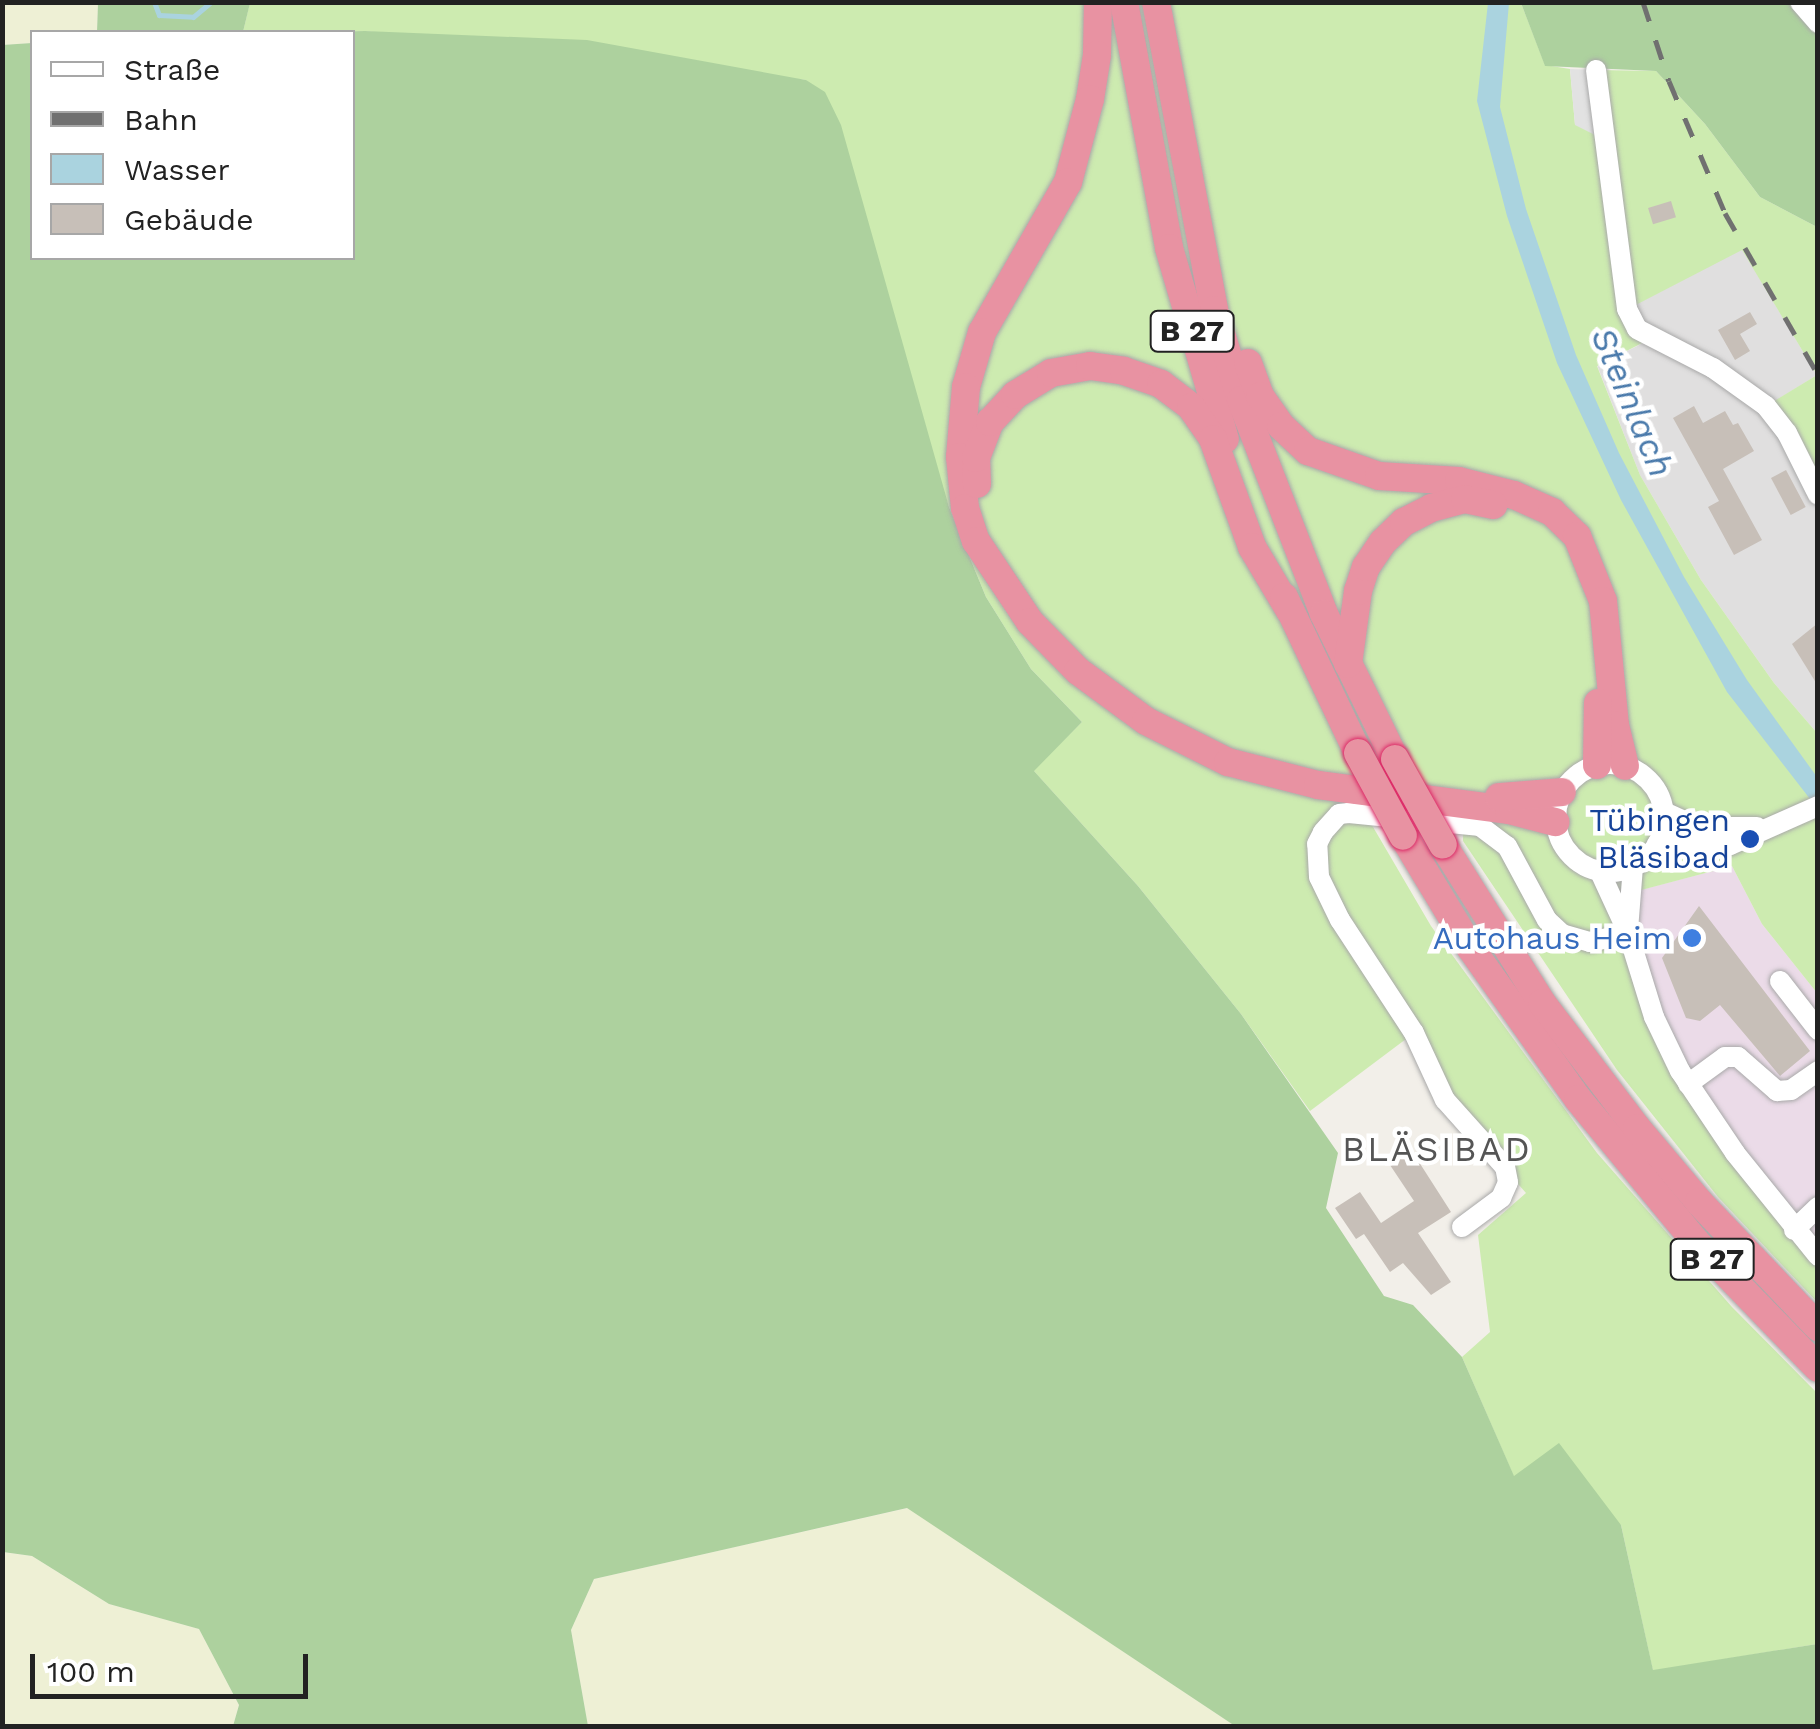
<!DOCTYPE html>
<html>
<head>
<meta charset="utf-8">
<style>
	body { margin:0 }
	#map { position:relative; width:1820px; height:1729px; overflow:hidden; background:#f2efe9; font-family:"Work Sans",sans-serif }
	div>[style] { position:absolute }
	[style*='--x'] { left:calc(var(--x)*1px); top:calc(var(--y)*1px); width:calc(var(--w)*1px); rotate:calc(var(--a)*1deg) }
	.residential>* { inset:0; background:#e0dfdf }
	.industrial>* { inset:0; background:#ebdbe8 }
	.farmland>* { inset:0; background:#eef0d5 }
	.grass>* { inset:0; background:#cdebb0 }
	.forest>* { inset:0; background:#add19e }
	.parking>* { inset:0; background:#e2e2e2 }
	.water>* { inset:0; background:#aad3df }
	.stream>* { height:5px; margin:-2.5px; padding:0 2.5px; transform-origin:2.5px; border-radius:2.5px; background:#aad3df }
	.building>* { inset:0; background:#c7bfb8; transform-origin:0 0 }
	.roads { filter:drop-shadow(0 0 2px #a9a9a9) drop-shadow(0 0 2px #a9a9a9) }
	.minor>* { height:20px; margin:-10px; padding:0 10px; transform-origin:10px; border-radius:10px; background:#fff }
	.minor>.ring { margin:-10px; padding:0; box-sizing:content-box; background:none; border:20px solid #fff; border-radius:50% }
	.highway>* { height:28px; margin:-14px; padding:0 14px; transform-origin:14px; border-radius:14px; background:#e892a2 }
	.rail>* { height:5px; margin-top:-2.5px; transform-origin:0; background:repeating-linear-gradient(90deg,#707070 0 20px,transparent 0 40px) }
	.bridges { filter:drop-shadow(0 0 2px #dc2a67) drop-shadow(0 0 2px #dc2a67) }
	.highway-bridge>* { height:28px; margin:-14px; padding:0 14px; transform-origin:14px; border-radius:14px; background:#e892a2 }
	.dots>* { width:28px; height:28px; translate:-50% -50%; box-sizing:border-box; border:5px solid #fff; border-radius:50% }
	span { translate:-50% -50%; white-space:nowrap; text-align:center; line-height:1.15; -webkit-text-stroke:9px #fff; paint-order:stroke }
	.shield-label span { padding:2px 8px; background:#fff; border:2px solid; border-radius:8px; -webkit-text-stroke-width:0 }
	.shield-label { font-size:30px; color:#222; font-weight:700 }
	.transit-label { font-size:32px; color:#164399 }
	.right { translate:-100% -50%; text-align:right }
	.shop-label { font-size:32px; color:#366cbe }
	.water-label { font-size:35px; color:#4a7aab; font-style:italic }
	.neighbourhood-label { font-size:35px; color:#555; letter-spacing:2.5px }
	.frame { position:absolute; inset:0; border:5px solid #222; pointer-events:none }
	.legend { position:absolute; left:30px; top:30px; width:325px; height:230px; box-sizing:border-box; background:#fff; border:2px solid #a7a7a7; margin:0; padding:12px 18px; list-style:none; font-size:30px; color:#222 }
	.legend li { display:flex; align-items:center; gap:20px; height:50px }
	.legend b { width:50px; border:2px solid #a7a7a7 }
	.scale { position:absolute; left:30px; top:1654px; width:278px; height:45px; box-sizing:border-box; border:5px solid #222; border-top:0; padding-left:12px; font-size:30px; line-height:35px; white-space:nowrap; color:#222; -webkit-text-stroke:8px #fff; paint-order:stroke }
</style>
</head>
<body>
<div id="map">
	<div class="residential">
		<i style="clip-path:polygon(1742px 249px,1817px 375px,1767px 406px,1817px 495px,1817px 733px,1774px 683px,1701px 580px,1640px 475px,1597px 365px,1650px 340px,1627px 309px)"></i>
	</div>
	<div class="industrial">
		<i style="clip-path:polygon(1732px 866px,1762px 924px,1817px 993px,1817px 1256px,1654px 1017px,1629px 893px)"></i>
	</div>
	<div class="farmland">
		<i style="clip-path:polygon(3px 3px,98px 3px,97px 32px,32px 32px,32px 43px,3px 45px)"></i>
		<i style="clip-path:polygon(908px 1508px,1235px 1726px,588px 1726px,571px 1630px,594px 1579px)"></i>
		<i style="clip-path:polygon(2px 1552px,32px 1556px,109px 1604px,199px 1629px,239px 1705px,233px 1726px,3px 1726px)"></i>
	</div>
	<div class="grass">
		<i style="clip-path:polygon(250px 2px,1521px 3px,1545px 65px,1570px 69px,1575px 125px,1596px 70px,1656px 71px,1705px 124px,1760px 197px,1817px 227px,1817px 495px,1766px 406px,1817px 375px,1742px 250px,1628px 309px,1650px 339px,1597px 366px,1640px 475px,1701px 580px,1774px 683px,1817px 733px,1817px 993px,1762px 924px,1732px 866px,1630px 893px,1654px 1017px,1817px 1256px,1817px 1302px,1718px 1197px,1617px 1070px,1463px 841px,1463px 824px,1366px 815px,1431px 926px,1597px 1153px,1732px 1307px,1817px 1393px,1817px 1644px,1653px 1671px,1621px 1525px,1514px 1477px,1462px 1357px,1490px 1332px,1478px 1235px,1526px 1193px,1474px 1134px,1414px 1033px,1310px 1111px,1241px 1014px,1138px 886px,1033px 770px,1082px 722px,1031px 669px,986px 597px,949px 507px,806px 80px,365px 31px,243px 32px)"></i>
	</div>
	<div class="forest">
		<i style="clip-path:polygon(98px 3px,98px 2px,250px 3px,243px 32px,97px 32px)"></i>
		<i style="clip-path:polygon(1521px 3px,1817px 3px,1817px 227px,1760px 197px,1705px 124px,1656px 71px,1545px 66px)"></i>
		<i style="clip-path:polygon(365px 31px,587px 40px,806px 80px,825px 92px,841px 125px,949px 507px,986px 597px,1031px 669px,1082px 722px,1034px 771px,1138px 886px,1241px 1014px,1338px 1153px,1326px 1208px,1384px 1296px,1413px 1305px,1462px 1357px,1514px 1476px,1559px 1443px,1621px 1525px,1653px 1670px,1817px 1644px,1817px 1726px,1235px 1726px,907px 1508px,594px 1579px,571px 1630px,588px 1726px,233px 1726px,239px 1705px,199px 1629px,109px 1604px,32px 1556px,3px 1552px,2px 45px,32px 43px,32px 258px,352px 258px,352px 32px,312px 32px)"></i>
	</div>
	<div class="parking">
		<i style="clip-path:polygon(1570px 69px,1596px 70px,1605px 140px,1575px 125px)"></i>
	</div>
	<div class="water">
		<i style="clip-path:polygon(1488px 3px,1509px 3px,1500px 107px,1526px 209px,1576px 355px,1619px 453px,1684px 577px,1747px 680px,1817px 777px,1817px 808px,1727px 692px,1621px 500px,1557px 363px,1507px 216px,1477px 101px)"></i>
	</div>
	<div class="stream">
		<i style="--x:154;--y:2;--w:14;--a:69"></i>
		<i style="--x:159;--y:15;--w:34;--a:3"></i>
		<i style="--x:193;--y:17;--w:23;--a:-40"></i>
	</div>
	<div class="building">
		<i style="left:1671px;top:201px;width:17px;height:24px;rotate:73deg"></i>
		<i style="clip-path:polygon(1750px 312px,1757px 324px,1740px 334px,1750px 351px,1735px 360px,1718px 330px)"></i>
		<i style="clip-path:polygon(1694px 406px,1703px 423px,1725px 411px,1733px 425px,1738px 423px,1754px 451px,1723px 469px,1762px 540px,1734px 555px,1708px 507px,1719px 501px,1673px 418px)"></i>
		<i style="left:1786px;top:470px;width:42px;height:17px;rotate:62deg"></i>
		<i style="clip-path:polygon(1818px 623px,1818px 686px,1792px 644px)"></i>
		<i style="clip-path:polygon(1699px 906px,1810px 1051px,1780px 1076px,1720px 1005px,1700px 1021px,1686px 1018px,1662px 958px)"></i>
		<i style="clip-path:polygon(1410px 1148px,1451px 1212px,1418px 1233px,1451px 1282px,1431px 1295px,1403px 1263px,1390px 1272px,1364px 1234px,1356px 1239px,1335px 1208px,1360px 1192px,1381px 1223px,1414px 1201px,1388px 1162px)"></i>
	</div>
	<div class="roads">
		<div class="minor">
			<i style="--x:1800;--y:2;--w:28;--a:49"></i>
			<i style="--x:1596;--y:70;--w:241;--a:82.6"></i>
			<i style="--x:1627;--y:309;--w:22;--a:63"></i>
			<i style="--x:1637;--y:329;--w:85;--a:27.2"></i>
			<i style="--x:1713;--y:368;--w:65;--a:35.6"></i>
			<i style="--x:1766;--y:406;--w:34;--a:52"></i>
			<i style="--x:1787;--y:433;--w:69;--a:63.4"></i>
			<i class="ring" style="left:1556px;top:764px;width:88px;height:88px"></i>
			<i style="--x:1664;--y:812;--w:37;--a:24"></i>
			<i style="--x:1698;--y:827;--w:59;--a:0"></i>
			<i style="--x:1657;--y:844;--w:73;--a:0.8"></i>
			<i style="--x:1730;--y:845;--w:96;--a:-23.9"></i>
			<i style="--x:1600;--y:872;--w:67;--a:65.3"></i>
			<i style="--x:1628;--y:933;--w:88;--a:72.8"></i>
			<i style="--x:1654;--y:1017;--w:60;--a:64.3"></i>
			<i style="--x:1680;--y:1071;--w:99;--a:56.1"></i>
			<i style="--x:1735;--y:1153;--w:132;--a:51.1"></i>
			<i style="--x:1628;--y:930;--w:63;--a:-85.5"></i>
			<i style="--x:1780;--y:981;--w:62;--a:52.2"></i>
			<i style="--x:1688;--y:1084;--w:46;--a:-36.1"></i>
			<i style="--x:1725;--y:1057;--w:13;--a:0"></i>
			<i style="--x:1738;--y:1057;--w:52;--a:41.1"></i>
			<i style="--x:1777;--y:1091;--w:14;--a:-4"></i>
			<i style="--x:1791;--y:1090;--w:33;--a:-35"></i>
			<i style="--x:1462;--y:1227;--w:49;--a:-36.6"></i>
			<i style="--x:1501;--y:1198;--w:17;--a:-66"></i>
			<i style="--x:1508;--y:1182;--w:15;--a:-101"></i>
			<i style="--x:1505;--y:1167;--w:90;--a:-131.8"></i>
			<i style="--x:1445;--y:1100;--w:74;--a:-114.8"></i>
			<i style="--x:1414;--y:1033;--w:135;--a:-123.2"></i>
			<i style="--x:1340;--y:920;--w:48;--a:-116"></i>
			<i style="--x:1319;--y:877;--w:33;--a:-93"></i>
			<i style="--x:1317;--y:844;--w:13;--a:-63"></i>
			<i style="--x:1323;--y:832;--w:24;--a:-48"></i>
			<i style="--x:1339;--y:814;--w:10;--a:-6"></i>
			<i style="--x:1349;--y:813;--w:132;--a:5.7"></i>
			<i style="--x:1480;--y:826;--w:34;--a:37"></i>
			<i style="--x:1507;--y:846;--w:84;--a:61.6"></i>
			<i style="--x:1547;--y:920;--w:21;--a:43"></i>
			<i style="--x:1562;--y:934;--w:29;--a:16"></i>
			<i style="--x:1590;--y:942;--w:39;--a:-13"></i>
			<i style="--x:1794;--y:1230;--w:33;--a:-44"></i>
		</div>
		<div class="highway">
			<i style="--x:1098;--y:2;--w:53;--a:91.1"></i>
			<i style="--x:1097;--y:55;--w:45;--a:99"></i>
			<i style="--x:1090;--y:99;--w:86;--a:104.8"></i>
			<i style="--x:1068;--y:182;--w:173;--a:119.8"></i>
			<i style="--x:982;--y:332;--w:57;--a:106.2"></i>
			<i style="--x:966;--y:387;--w:70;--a:94.9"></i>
			<i style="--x:960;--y:457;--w:51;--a:84.4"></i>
			<i style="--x:965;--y:508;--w:35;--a:72"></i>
			<i style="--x:976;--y:541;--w:97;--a:56.3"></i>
			<i style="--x:1030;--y:622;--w:69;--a:45.6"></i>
			<i style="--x:1078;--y:671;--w:84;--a:36.3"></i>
			<i style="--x:1146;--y:721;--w:92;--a:26.6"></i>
			<i style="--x:1228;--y:762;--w:93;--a:14.3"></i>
			<i style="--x:1318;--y:785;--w:193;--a:7.5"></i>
			<i style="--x:1509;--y:810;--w:48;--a:14.6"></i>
			<i style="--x:1124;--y:2;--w:250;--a:79.6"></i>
			<i style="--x:1169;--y:248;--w:199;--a:73.7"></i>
			<i style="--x:1156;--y:2;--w:313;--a:79.3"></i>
			<i style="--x:1214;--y:310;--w:94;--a:73.3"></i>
			<i style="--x:1241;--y:400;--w:230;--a:68.8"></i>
			<i style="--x:1324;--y:614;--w:161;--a:63.9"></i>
			<i style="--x:1248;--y:363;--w:35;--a:70"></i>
			<i style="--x:1260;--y:396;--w:37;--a:55"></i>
			<i style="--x:1281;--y:426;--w:37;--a:43"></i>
			<i style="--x:1308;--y:451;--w:75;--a:19.4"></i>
			<i style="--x:1379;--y:476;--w:80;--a:3.6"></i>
			<i style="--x:1459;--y:481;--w:57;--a:14.3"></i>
			<i style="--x:1514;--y:495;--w:42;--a:24.1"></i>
			<i style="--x:1552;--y:512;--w:35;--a:44"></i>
			<i style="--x:1577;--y:536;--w:70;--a:68.2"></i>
			<i style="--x:1603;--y:601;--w:125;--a:84.5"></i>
			<i style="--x:1615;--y:725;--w:42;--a:76.3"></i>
			<i style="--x:977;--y:484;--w:26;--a:-92"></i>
			<i style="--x:976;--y:458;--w:39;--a:-69"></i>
			<i style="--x:990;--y:422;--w:37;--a:-47"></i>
			<i style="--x:1015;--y:395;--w:42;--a:-31.4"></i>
			<i style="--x:1051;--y:373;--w:40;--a:-10"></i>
			<i style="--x:1090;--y:366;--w:34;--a:8"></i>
			<i style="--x:1124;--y:371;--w:39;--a:19"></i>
			<i style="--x:1161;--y:384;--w:38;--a:37"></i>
			<i style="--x:1191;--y:407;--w:39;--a:55"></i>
			<i style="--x:1213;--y:439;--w:115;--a:70.1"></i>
			<i style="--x:1252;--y:547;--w:74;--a:59.3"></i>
			<i style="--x:1284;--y:597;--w:173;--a:64.6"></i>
			<i style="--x:1348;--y:664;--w:74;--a:-82.2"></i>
			<i style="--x:1358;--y:591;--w:25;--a:-72"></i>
			<i style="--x:1366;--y:567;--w:30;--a:-56"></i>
			<i style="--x:1383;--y:542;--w:29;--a:-44"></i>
			<i style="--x:1404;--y:522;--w:30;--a:-27"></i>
			<i style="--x:1431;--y:508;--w:35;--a:-15"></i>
			<i style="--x:1465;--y:499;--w:29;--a:12"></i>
			<i style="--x:1597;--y:765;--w:62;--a:-89.1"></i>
			<i style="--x:1499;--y:797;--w:63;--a:-4.5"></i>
			<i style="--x:1403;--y:836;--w:130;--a:58.9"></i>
			<i style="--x:1470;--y:947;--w:186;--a:54.6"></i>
			<i style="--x:1578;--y:1099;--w:185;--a:50.5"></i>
			<i style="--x:1696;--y:1242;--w:175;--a:45.9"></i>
			<i style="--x:1443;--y:845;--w:186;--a:57.9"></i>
			<i style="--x:1542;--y:1003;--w:157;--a:52.8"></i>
			<i style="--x:1637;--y:1128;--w:97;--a:50"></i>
			<i style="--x:1699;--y:1202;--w:173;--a:46.4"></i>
		</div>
	</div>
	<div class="rail">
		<i style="--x:1643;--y:2;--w:83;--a:71.8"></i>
		<i style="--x:1669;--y:81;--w:143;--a:67"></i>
		<i style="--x:1725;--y:213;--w:187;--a:60.1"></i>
	</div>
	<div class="bridges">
		<div class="highway-bridge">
			<i style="--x:1358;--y:753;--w:94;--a:61.5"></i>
			<i style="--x:1395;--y:759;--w:98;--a:60.8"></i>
		</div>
	</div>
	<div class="dots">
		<i style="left:1750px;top:839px;background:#1a4fb4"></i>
		<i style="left:1692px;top:938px;background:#3f7fe0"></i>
	</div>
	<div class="shield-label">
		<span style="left:1192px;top:331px">B 27</span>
		<span style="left:1712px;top:1259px">B 27</span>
	</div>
	<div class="transit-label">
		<span class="right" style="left:1730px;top:839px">Tübingen<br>Bläsibad</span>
	</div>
	<div class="shop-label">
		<span class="right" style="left:1672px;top:938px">Autohaus Heim</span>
	</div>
	<div class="water-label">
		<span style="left:1632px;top:402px;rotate:67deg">Steinlach</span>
	</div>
	<div class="neighbourhood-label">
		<span style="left:1437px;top:1149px">BLÄSIBAD</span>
	</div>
	<div class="frame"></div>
	<ul class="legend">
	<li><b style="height:12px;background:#fff"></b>Straße</li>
	<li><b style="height:12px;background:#707070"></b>Bahn</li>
	<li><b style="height:28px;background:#aad3df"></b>Wasser</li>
	<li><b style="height:28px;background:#c7bfb8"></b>Gebäude</li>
	</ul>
	<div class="scale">100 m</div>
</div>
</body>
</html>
